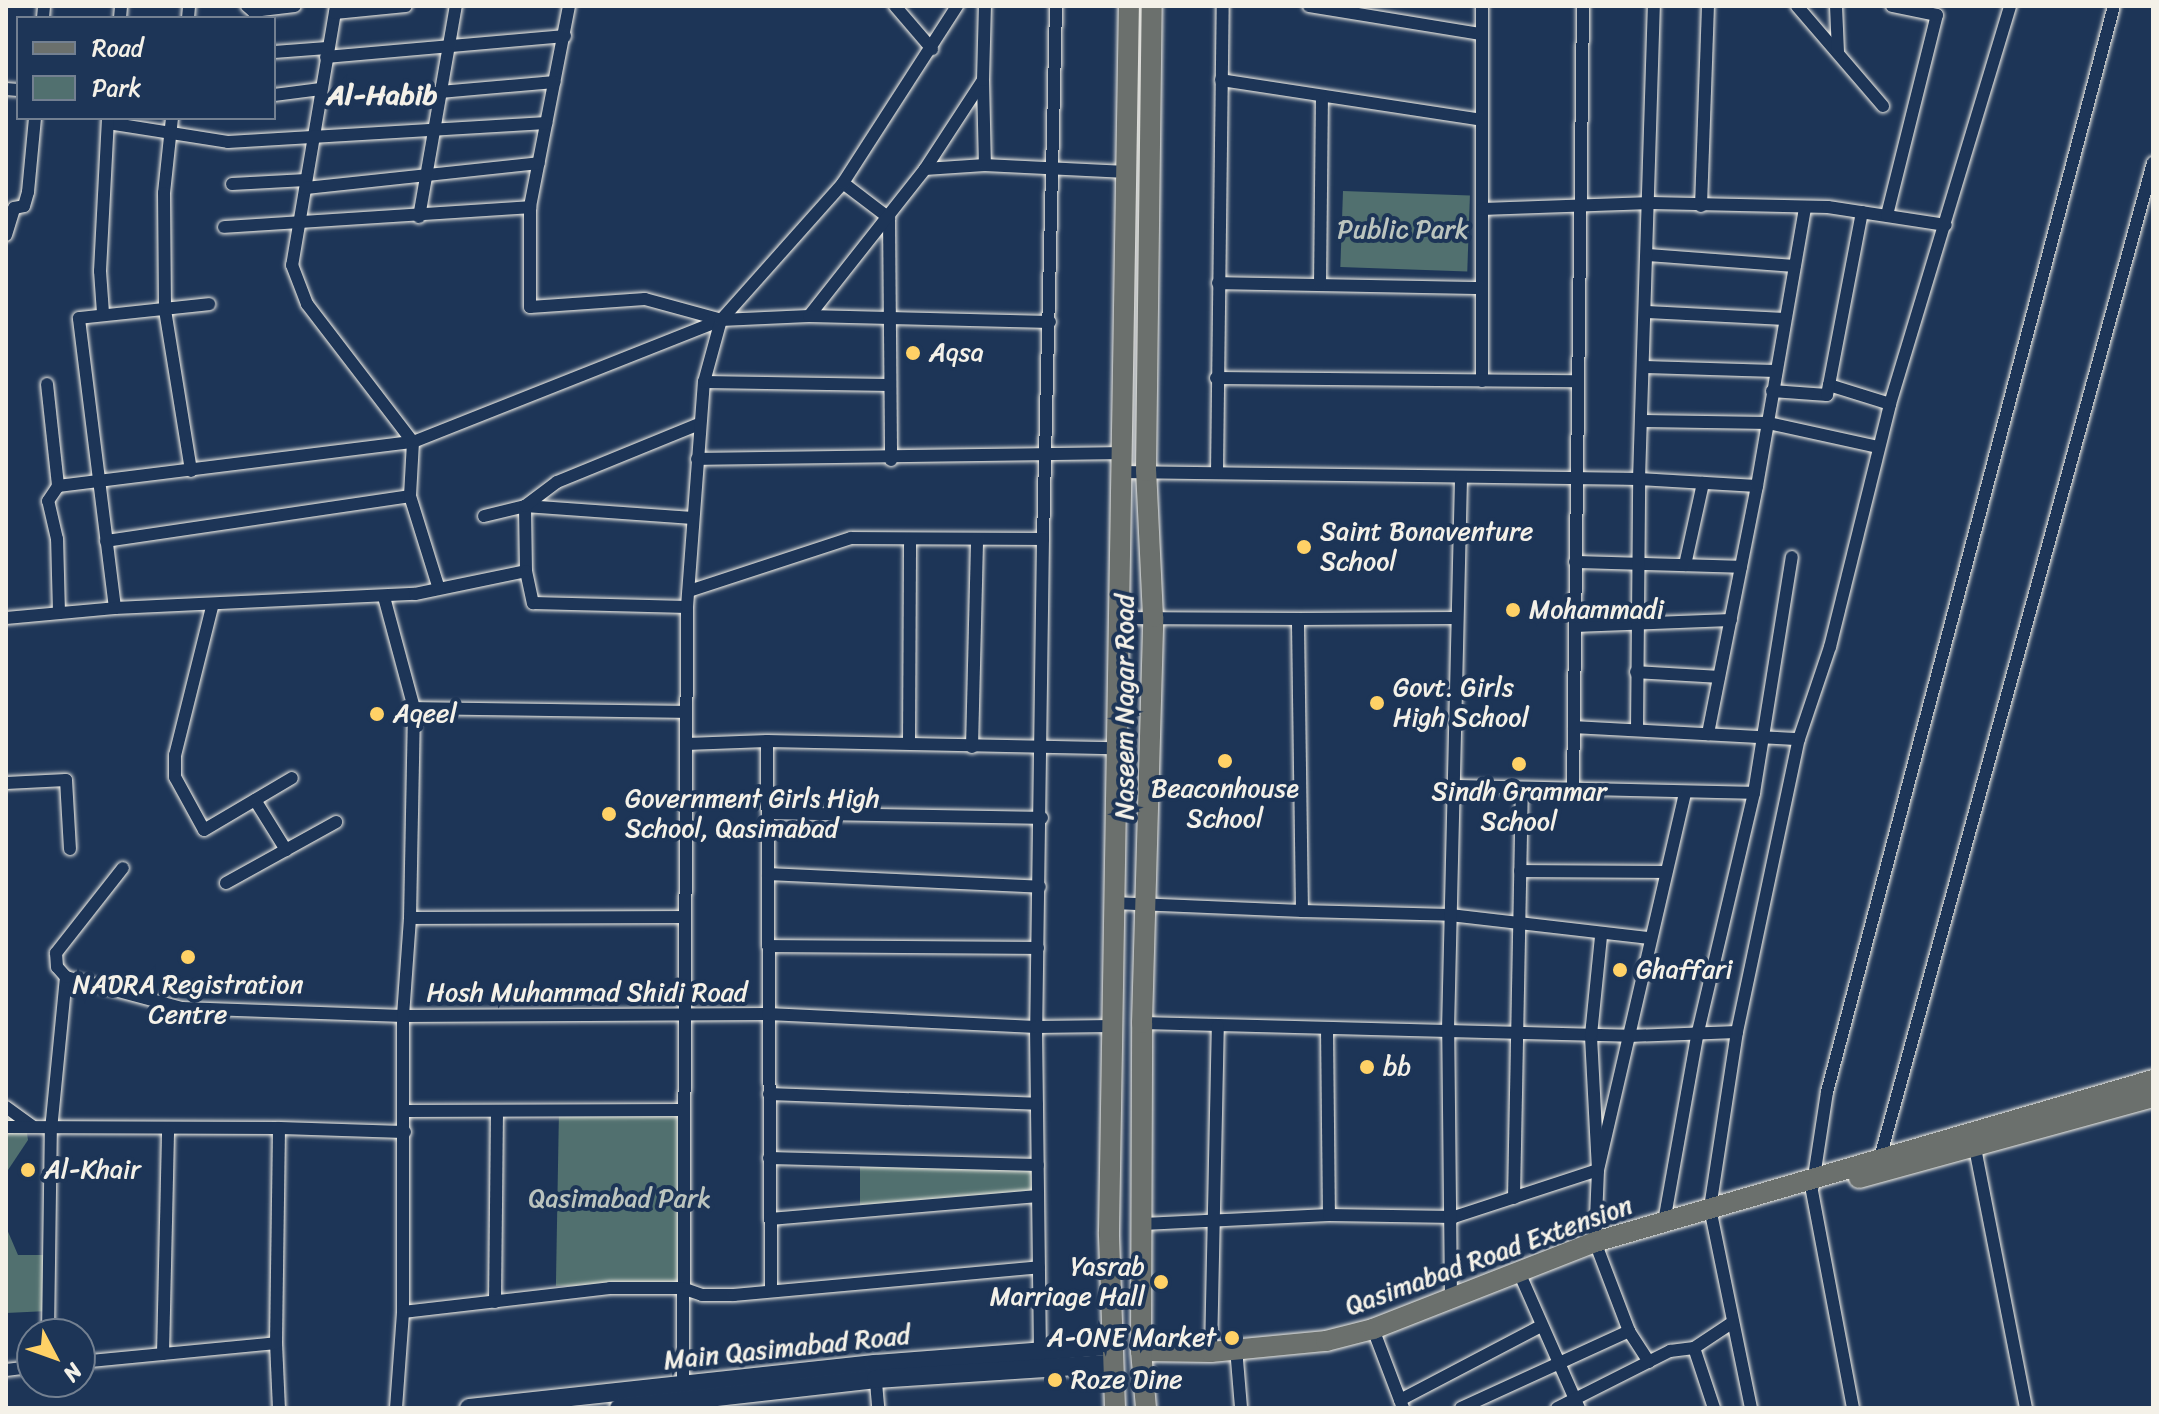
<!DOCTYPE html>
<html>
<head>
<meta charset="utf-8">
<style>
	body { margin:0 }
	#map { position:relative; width:2159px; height:1414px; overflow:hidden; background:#1d3557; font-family:Sriracha,sans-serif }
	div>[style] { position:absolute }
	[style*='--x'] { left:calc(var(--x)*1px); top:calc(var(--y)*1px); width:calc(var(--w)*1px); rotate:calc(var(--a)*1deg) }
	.green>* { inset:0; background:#51706f; transform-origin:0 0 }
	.roads { filter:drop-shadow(0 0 2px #f4f1e8) drop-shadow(0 0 2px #f4f1e8) }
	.street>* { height:12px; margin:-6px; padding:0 6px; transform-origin:6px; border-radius:6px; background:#1d3557 }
	.secondary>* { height:18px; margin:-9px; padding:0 9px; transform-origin:9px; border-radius:9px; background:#1d3557 }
	.primary>* { height:20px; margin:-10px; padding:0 10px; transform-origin:10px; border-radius:10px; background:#6b706d }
	.dots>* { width:22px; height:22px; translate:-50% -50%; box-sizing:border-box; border:4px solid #1d3557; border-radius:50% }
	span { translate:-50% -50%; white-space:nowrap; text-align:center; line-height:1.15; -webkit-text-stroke:8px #1d3557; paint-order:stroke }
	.park-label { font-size:26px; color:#bbc4be }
	.poi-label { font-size:26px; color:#f4f1e8 }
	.left { translate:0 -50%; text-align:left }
	.right { translate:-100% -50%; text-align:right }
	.street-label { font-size:26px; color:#f4f1e8 }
	.neighbourhood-label { font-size:28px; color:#f4f1e8; font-weight:700 }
	.frame { position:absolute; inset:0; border:8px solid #f4f1e8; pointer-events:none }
	.legend { position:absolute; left:16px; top:16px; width:260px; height:104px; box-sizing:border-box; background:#1d3557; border:2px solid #738091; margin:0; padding:10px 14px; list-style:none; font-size:24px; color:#f4f1e8 }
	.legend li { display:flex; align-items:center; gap:16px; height:40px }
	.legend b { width:40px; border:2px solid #738091 }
	.north { position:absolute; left:16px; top:1318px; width:80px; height:80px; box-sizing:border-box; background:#1d3557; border:2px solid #738091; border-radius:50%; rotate:131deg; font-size:22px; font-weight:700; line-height:32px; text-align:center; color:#f4f1e8 }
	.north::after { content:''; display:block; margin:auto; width:28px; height:36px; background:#ffd166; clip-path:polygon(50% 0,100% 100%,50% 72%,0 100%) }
</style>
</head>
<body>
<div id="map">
	<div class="green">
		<i style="left:1343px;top:191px;width:127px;height:76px;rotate:2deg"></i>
		<i style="clip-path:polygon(6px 1107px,26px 1126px,28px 1140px,6px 1173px)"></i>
		<i style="left:684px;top:1110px;width:178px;height:125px;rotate:91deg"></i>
		<i style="clip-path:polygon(860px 1160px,1038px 1165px,1038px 1196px,860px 1211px)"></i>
		<i style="clip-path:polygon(6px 1227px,18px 1255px,49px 1255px,48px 1311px,6px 1313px)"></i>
	</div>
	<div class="roads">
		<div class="street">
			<i style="--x:247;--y:6;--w:8;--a:40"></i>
			<i style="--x:253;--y:11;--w:42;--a:-6.8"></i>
			<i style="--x:336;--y:6;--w:263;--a:99.6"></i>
			<i style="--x:292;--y:265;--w:42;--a:69"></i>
			<i style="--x:307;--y:304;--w:174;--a:52.5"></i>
			<i style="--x:413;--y:442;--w:54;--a:93.2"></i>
			<i style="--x:569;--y:6;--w:205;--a:101"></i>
			<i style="--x:530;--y:207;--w:100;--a:90"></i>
			<i style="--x:530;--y:307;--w:115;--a:-4"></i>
			<i style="--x:645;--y:299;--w:76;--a:15.3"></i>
			<i style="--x:895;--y:6;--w:57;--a:49.3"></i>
			<i style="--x:1309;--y:6;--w:173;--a:9.3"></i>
			<i style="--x:1482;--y:6;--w:375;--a:90"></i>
			<i style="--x:1797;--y:6;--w:132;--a:49.3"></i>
			<i style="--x:1836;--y:6;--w:46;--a:87.5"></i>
			<i style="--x:335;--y:13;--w:71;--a:-5.6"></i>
			<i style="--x:43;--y:18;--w:12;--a:-85"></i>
			<i style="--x:120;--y:18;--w:12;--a:-85"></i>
			<i style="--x:188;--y:18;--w:12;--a:-85"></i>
			<i style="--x:274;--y:52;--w:53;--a:-4.3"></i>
			<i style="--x:326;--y:57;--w:240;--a:-5"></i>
			<i style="--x:983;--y:80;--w:85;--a:88.7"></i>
			<i style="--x:1221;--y:80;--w:263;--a:8.7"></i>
			<i style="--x:6;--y:89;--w:12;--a:5"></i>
			<i style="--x:440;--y:92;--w:115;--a:-5"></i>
			<i style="--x:274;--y:95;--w:47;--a:-7.3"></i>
			<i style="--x:172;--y:118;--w:75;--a:96.1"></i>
			<i style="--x:164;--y:193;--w:117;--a:89.5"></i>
			<i style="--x:165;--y:310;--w:163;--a:80.8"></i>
			<i style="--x:108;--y:123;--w:121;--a:9"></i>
			<i style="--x:228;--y:142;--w:319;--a:-3.4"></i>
			<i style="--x:925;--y:169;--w:106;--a:-56.9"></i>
			<i style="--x:983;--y:80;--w:74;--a:-88.5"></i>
			<i style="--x:843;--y:183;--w:58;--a:37.3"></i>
			<i style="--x:889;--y:218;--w:242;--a:89.5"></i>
			<i style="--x:232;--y:184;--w:74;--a:-3.1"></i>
			<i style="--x:306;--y:188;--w:234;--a:-6.1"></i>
			<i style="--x:1701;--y:206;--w:200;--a:-88"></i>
			<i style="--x:1482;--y:209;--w:169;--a:-2"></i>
			<i style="--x:1651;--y:203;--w:177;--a:1.3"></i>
			<i style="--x:1828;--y:207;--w:119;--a:8.7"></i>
			<i style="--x:1862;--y:212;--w:176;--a:100.8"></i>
			<i style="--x:1829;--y:385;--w:64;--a:17.3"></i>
			<i style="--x:1887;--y:215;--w:206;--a:-76"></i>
			<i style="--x:1937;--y:15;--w:46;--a:-168.7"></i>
			<i style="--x:419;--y:217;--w:214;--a:-80.1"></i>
			<i style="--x:224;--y:227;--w:307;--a:-3.7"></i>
			<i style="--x:6;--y:235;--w:28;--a:-73"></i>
			<i style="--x:14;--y:208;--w:10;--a:-11"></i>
			<i style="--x:24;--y:206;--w:15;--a:-74"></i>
			<i style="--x:28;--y:192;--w:74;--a:-84.6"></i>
			<i style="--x:1648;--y:255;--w:147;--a:4.3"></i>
			<i style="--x:1218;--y:283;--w:264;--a:1.1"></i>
			<i style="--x:1320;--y:285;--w:186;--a:-89.4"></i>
			<i style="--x:1647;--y:312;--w:138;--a:2.9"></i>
			<i style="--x:103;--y:313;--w:42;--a:-94.1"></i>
			<i style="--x:100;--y:271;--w:153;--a:-87"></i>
			<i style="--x:809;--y:316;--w:187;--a:-51.7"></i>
			<i style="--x:925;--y:169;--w:60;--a:-3.8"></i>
			<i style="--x:985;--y:165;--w:141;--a:2.8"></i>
			<i style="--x:1645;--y:367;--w:130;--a:1.8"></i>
			<i style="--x:1216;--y:378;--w:360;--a:0.5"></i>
			<i style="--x:704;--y:382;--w:186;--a:0.9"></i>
			<i style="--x:47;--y:384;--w:103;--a:83.8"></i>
			<i style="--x:1772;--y:391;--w:55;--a:4.2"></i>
			<i style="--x:1827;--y:395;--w:10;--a:-79"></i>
			<i style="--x:1644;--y:421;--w:124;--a:0.9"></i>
			<i style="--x:1768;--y:423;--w:113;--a:12.3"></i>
			<i style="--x:697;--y:459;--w:424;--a:-0.8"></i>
			<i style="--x:1120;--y:472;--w:519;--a:0.77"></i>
			<i style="--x:1639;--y:479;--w:118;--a:3.4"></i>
			<i style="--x:1757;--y:486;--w:253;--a:101.2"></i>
			<i style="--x:1217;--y:472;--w:466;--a:-89.3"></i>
			<i style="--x:1757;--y:486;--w:282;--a:-80.2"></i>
			<i style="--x:484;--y:516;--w:42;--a:-13.7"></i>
			<i style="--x:525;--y:506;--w:168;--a:4.1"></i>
			<i style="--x:1043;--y:539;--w:533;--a:-88.6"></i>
			<i style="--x:106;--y:541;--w:307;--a:-8.4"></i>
			<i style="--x:410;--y:496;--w:94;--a:72.7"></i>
			<i style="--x:1575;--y:562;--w:166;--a:1.7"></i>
			<i style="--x:1685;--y:565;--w:84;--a:-77.6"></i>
			<i style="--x:526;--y:571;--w:65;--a:-90.9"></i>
			<i style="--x:525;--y:506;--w:40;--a:-37"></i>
			<i style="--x:557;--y:482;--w:153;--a:-22.2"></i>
			<i style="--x:689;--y:591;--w:170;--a:-18.1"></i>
			<i style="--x:851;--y:538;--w:192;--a:0.3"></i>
			<i style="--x:1043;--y:539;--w:488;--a:90.8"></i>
			<i style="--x:1036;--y:1027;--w:322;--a:89.3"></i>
			<i style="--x:384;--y:597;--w:115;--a:74.9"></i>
			<i style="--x:414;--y:708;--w:272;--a:0.8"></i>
			<i style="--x:212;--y:607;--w:153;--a:104"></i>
			<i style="--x:175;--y:755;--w:22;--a:90"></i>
			<i style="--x:175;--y:777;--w:60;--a:61.3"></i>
			<i style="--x:204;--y:830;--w:102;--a:-30.6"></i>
			<i style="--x:115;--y:608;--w:292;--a:-97.1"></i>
			<i style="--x:79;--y:318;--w:131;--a:-6.1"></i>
			<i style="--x:59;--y:613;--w:74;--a:-91.5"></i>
			<i style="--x:57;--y:539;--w:39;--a:-103"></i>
			<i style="--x:48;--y:501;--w:18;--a:-56"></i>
			<i style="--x:58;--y:486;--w:358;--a:-7.1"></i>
			<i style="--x:413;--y:442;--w:331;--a:-21.6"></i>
			<i style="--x:721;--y:320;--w:88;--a:-2.6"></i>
			<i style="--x:809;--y:316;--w:241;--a:1.4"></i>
			<i style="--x:6;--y:618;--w:109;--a:-5.2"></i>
			<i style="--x:115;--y:608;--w:300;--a:-2.7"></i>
			<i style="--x:415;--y:594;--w:113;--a:-11.7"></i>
			<i style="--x:526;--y:571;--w:33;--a:78"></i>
			<i style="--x:533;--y:603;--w:154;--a:1.5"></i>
			<i style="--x:1298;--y:619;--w:159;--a:-0.4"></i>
			<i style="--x:1575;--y:626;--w:156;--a:-2.2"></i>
			<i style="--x:1636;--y:672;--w:83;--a:3.4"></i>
			<i style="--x:1574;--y:727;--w:225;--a:3.1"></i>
			<i style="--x:1637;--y:730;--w:251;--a:-89.5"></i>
			<i style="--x:1639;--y:479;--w:473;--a:-88.2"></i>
			<i style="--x:767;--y:741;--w:550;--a:89.58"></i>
			<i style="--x:909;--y:743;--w:204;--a:-89.7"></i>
			<i style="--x:686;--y:744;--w:81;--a:-2.1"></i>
			<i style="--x:767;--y:741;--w:347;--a:1.2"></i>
			<i style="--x:972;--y:747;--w:208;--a:-88.6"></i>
			<i style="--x:6;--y:783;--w:60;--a:-2.9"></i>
			<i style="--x:66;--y:780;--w:69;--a:86.7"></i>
			<i style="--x:1453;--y:786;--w:301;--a:1.3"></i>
			<i style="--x:1754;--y:793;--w:244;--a:103.2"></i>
			<i style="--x:1698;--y:1031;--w:194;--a:100.1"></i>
			<i style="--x:1573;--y:790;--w:784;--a:-89.27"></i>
			<i style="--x:1754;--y:793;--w:239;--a:-80.9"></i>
			<i style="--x:255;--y:800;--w:59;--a:58.2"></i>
			<i style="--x:768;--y:813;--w:274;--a:1"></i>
			<i style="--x:1520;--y:871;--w:146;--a:0.4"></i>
			<i style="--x:768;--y:874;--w:272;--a:2.7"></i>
			<i style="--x:226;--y:883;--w:126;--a:-29"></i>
			<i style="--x:1113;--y:903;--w:189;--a:2.4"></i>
			<i style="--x:1302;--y:911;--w:292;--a:-90.8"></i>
			<i style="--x:1298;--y:619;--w:178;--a:-179.7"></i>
			<i style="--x:1302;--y:911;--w:148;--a:1.5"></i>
			<i style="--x:1450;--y:915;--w:201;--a:6.6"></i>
			<i style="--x:410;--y:918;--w:210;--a:-88.9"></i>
			<i style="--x:768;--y:946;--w:270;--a:0.4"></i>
			<i style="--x:66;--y:977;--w:120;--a:15"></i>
			<i style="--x:182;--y:1008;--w:221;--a:2.1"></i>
			<i style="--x:403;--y:1016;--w:365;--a:-0.3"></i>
			<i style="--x:768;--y:1014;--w:268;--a:2.8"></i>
			<i style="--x:1036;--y:1027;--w:76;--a:-0.8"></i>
			<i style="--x:1142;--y:1023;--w:487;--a:1.5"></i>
			<i style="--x:1629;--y:1036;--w:108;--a:-2.1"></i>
			<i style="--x:1327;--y:1029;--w:186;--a:89.4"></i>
			<i style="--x:769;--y:1094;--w:268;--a:2.1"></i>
			<i style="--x:6;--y:1107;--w:32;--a:36"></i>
			<i style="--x:405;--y:1111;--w:279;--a:-0.2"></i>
			<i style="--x:6;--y:1127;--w:273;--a:0.2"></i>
			<i style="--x:1975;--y:1148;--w:265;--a:78.9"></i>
			<i style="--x:769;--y:1158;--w:269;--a:1.5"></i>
			<i style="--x:1880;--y:1158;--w:1032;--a:-74.66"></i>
			<i style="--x:1514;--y:1198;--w:410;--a:-88.9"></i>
			<i style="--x:770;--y:1219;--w:269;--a:-4.9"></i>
			<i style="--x:1143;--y:1224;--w:186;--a:-2.8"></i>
			<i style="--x:1329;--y:1215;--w:125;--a:0.9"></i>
			<i style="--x:1454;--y:1217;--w:151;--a:-18.1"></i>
			<i style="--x:1598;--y:1170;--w:135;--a:-93"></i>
			<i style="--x:1591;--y:1035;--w:100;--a:-84.2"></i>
			<i style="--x:1518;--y:1270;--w:151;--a:66.2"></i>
			<i style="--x:1451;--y:1299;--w:269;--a:-90.6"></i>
			<i style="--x:1448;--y:1030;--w:552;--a:-88.65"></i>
			<i style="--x:495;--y:1302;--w:191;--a:-89.4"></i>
			<i style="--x:403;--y:1312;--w:296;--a:-90"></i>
			<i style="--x:403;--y:1016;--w:98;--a:-85.9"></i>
			<i style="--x:410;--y:918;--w:275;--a:-0.2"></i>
			<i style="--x:1373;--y:1329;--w:85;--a:69.2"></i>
			<i style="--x:48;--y:1334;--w:204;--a:-89.2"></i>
			<i style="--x:51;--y:1130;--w:154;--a:-84.4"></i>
			<i style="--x:66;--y:977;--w:13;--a:-132"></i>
			<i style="--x:57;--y:967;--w:14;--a:-94"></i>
			<i style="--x:56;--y:953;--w:108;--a:-51.8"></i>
			<i style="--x:276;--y:1343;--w:65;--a:87.4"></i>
			<i style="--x:1236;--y:1348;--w:60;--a:85.2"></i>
			<i style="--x:1211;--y:1352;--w:326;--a:-88.8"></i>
			<i style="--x:163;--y:1354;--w:224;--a:-88.7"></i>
			<i style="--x:80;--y:1362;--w:197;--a:-5.5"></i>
			<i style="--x:276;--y:1343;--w:215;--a:-89.2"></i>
			<i style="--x:279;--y:1128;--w:126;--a:1.8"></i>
			<i style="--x:1649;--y:1362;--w:37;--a:-123"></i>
			<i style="--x:1629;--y:1331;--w:95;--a:-110.9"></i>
			<i style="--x:1595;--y:1242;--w:72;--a:-87.6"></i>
			<i style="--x:1598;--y:1170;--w:386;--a:-77"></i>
			<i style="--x:6;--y:1370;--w:26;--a:-7"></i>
			<i style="--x:875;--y:1371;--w:37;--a:85"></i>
			<i style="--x:683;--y:1392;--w:785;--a:-89.71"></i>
			<i style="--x:687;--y:607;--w:226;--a:-85.7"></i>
			<i style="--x:704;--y:382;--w:64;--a:-74.7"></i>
			<i style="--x:721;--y:320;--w:183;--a:-48.3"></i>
			<i style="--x:843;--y:183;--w:211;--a:-57.2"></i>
			<i style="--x:1400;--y:1400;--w:159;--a:-27.7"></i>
			<i style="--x:396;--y:1408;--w:96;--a:-85.8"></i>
			<i style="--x:403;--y:1312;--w:208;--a:-6.6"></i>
			<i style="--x:610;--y:1288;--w:72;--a:0"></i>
			<i style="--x:682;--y:1288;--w:21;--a:19"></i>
			<i style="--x:702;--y:1295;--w:32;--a:0"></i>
			<i style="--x:734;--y:1295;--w:306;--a:-5.2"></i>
			<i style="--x:1461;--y:1408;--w:185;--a:-24.6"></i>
			<i style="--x:1557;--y:1408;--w:127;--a:-26.8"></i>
			<i style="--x:1670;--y:1351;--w:24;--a:-7"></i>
			<i style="--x:1714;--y:1408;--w:63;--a:-108.4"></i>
			<i style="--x:1694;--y:1348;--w:43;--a:-33.7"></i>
			<i style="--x:1751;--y:1408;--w:204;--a:-101.6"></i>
			<i style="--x:1710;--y:1208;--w:178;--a:-81.3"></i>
			<i style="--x:1737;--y:1032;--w:299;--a:-78.1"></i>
			<i style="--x:1799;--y:739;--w:97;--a:-71.4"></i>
			<i style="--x:1830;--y:647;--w:250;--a:-76.1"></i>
			<i style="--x:1890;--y:404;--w:416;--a:-73.2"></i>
			<i style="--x:1853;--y:1408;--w:222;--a:-100.7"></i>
			<i style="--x:1812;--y:1190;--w:99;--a:-81.3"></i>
			<i style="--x:1827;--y:1092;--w:1123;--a:-75.2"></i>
		</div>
		<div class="secondary">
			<i style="--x:469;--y:1408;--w:408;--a:-6.2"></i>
			<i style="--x:875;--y:1364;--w:237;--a:-4.4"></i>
			<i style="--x:619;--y:1408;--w:259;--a:-6.4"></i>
			<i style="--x:876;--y:1379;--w:235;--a:-3.7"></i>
		</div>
		<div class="primary">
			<i style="--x:1859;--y:1178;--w:305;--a:-15.4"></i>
			<i style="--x:1141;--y:1351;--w:70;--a:0.8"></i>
			<i style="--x:1211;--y:1352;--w:116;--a:-5.5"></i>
			<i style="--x:1326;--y:1341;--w:49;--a:-14.3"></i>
			<i style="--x:1373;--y:1329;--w:238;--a:-21.4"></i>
			<i style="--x:1595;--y:1242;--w:581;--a:-16.19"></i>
			<i style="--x:1115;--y:1408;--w:176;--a:-92"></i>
			<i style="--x:1109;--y:1232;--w:1226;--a:-89.07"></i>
			<i style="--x:1146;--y:1408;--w:57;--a:-95"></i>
			<i style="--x:1141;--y:1351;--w:328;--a:-89.8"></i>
			<i style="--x:1142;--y:1023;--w:406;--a:-88.4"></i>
			<i style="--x:1153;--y:617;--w:146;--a:-92.7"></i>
			<i style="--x:1146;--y:471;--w:465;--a:-89.3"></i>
		</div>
	</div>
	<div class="dots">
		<i style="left:913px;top:353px;background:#ffd166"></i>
		<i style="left:1304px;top:547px;background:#ffd166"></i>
		<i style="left:1513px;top:610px;background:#ffd166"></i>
		<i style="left:1377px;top:703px;background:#ffd166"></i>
		<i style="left:377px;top:714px;background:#ffd166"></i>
		<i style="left:1225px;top:761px;background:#ffd166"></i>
		<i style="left:1519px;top:764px;background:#ffd166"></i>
		<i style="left:609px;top:814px;background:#ffd166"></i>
		<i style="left:188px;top:957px;background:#ffd166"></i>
		<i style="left:1620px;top:970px;background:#ffd166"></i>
		<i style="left:1367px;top:1067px;background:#ffd166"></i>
		<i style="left:28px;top:1170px;background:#ffd166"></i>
		<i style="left:1161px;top:1282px;background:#ffd166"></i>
		<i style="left:1232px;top:1338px;background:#ffd166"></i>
		<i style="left:1055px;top:1380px;background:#ffd166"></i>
	</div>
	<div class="park-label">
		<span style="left:1403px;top:230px">Public Park</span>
		<span style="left:620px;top:1199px">Qasimabad Park</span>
	</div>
	<div class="poi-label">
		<span class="left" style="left:929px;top:353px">Aqsa</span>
		<span class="left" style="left:1320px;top:547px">Saint Bonaventure<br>School</span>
		<span class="left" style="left:1529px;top:610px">Mohammadi</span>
		<span class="left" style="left:1393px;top:703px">Govt. Girls<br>High School</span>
		<span class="left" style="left:393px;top:714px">Aqeel</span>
		<span style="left:1225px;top:804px">Beaconhouse<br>School</span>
		<span style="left:1519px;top:807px">Sindh Grammar<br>School</span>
		<span class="left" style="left:625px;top:814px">Government Girls High<br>School, Qasimabad</span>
		<span class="left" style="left:1636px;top:970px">Ghaffari</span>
		<span style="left:188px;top:1000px">NADRA Registration<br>Centre</span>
		<span class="left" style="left:1383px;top:1067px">bb</span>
		<span class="left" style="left:44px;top:1170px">Al-Khair</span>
		<span class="right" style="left:1145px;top:1282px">Yasrab<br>Marriage Hall</span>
		<span class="right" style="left:1216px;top:1338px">A-ONE Market</span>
		<span class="left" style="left:1071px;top:1380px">Roze Dine</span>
	</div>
	<div class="street-label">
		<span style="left:1125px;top:707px;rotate:-90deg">Naseem Nagar Road</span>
		<span style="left:587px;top:993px">Hosh Muhammad Shidi Road</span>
		<span style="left:1489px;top:1256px;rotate:-20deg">Qasimabad Road Extension</span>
		<span style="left:787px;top:1348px;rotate:-6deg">Main Qasimabad Road</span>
	</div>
	<div class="neighbourhood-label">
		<span style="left:382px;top:95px">Al-Habib</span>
	</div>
	<div class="frame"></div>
	<ul class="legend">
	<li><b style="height:10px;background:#6b706d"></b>Road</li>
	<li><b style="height:22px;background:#51706f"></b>Park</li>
	</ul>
	<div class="north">N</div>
</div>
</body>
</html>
